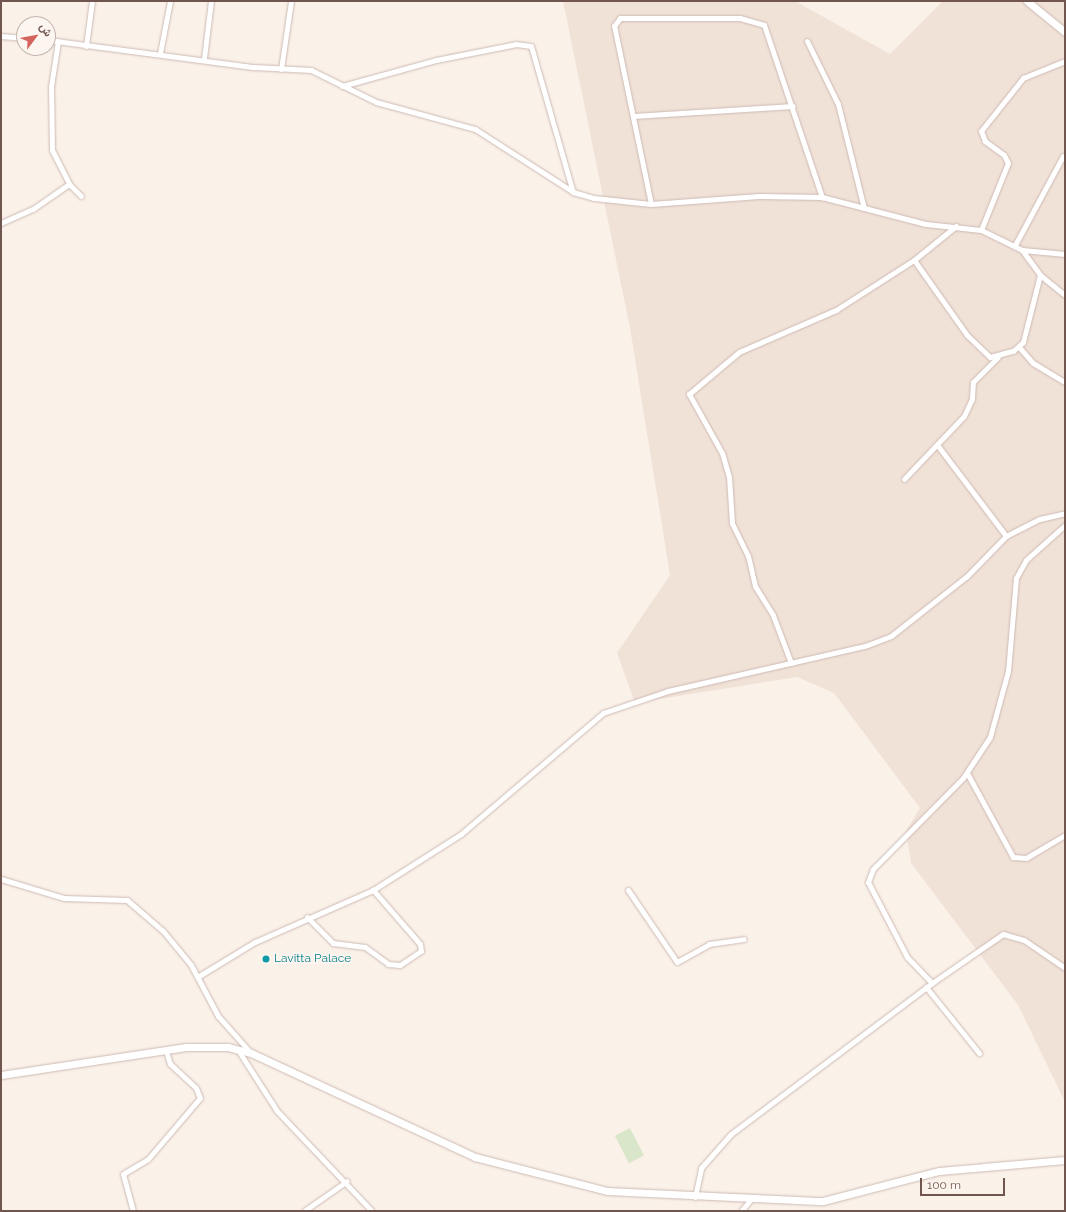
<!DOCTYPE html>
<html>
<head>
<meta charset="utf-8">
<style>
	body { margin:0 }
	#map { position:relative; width:1066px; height:1212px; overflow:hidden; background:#faf1e9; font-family:Raleway,Vazirmatn,sans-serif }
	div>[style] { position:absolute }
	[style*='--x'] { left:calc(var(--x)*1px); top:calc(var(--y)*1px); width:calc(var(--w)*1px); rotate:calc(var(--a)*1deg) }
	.residential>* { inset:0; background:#f1e2d8 }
	.green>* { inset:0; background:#dae6c9; transform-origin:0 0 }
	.roads { filter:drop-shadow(0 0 1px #cdbab3) drop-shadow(0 0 1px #cdbab3) }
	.minor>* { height:5px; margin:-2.5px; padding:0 2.5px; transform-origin:2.5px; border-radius:2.5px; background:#fff }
	.tertiary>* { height:7px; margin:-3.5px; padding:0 3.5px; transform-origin:3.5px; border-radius:3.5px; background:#fff }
	.dots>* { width:11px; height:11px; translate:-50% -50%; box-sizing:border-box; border:2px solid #fdf5ef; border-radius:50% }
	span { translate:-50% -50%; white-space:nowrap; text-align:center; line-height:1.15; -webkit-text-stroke:4px #fdf5ef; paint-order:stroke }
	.culture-label { font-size:12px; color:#0d838f }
	.left { translate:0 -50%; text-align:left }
	.frame { position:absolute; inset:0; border:2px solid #715650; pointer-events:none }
	.north { position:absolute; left:16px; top:16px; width:40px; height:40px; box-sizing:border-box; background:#fdf5ef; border:1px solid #c5b5af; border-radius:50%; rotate:58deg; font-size:11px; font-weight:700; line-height:16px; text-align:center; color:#715650 }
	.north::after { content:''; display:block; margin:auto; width:14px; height:18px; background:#d4645e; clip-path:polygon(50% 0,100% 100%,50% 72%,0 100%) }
	.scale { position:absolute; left:920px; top:1178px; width:85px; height:18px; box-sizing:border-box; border:2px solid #715650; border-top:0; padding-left:5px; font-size:12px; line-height:14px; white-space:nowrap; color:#715650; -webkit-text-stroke:3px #fdf5ef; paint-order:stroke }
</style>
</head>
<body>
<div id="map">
	<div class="residential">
		<i style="clip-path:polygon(563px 1px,795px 1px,890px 54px,943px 1px,1065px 1px,1065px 1102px,1018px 1005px,911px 863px,906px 831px,920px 808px,834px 693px,797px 677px,635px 703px,617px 653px,670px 575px,630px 328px)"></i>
	</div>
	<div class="green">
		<i style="left:630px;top:1128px;width:31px;height:17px;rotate:63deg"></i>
	</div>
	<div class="roads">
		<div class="minor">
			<i style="--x:1;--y:36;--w:23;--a:5"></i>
			<i style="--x:48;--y:40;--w:208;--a:7.5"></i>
			<i style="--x:254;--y:67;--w:57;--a:3"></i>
			<i style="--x:311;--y:70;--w:72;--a:26.2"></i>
			<i style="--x:376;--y:102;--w:103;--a:15.3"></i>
			<i style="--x:475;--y:129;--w:117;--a:32.7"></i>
			<i style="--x:573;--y:192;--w:22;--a:16"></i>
			<i style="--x:594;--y:198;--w:57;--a:6"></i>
			<i style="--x:651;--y:204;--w:108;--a:-4.2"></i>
			<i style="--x:759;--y:196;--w:63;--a:0.9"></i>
			<i style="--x:822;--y:197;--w:107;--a:14.6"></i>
			<i style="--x:926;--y:224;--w:55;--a:6.2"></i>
			<i style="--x:58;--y:41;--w:47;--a:98.7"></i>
			<i style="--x:51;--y:87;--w:63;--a:89.1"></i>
			<i style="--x:52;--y:150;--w:38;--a:63"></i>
			<i style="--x:69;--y:184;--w:17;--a:45"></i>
			<i style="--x:807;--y:41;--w:70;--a:63.8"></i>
			<i style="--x:838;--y:104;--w:107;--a:76"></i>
			<i style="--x:86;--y:46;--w:45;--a:-82.4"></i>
			<i style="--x:160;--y:53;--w:53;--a:-79.1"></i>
			<i style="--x:204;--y:58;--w:57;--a:-83"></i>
			<i style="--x:281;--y:69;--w:69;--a:-81.6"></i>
			<i style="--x:342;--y:86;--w:98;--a:-15.5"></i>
			<i style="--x:436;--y:60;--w:82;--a:-11.3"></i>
			<i style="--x:516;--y:44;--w:15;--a:8"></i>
			<i style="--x:531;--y:46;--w:152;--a:74"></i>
			<i style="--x:633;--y:116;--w:160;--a:-3.6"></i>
			<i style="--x:651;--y:204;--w:182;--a:-101.7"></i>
			<i style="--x:614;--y:26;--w:10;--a:-53"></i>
			<i style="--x:620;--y:18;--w:120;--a:0"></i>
			<i style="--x:740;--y:18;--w:25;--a:16"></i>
			<i style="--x:764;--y:25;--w:182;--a:71.4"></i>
			<i style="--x:1;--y:223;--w:35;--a:-24"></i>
			<i style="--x:33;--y:209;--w:44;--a:-34.8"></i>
			<i style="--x:1015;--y:245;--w:101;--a:-61.7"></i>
			<i style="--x:1022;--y:250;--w:46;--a:-154"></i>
			<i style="--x:981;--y:230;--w:72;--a:-68.1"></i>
			<i style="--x:1008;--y:163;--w:9;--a:-117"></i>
			<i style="--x:1004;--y:155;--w:24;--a:-144"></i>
			<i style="--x:985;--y:141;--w:11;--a:-112"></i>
			<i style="--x:981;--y:131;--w:68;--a:-51.6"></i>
			<i style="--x:1023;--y:78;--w:45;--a:-22"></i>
			<i style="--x:1065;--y:254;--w:43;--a:-174.7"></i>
			<i style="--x:1022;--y:250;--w:31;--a:54"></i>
			<i style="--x:1040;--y:275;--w:32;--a:39"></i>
			<i style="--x:914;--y:260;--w:92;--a:54.8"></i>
			<i style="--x:967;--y:335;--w:32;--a:44"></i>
			<i style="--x:990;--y:357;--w:24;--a:-15"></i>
			<i style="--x:1013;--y:351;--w:13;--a:-42"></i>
			<i style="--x:1023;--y:342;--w:69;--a:-75.8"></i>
			<i style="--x:1019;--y:347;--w:21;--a:49"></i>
			<i style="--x:1033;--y:363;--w:37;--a:31"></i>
			<i style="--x:938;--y:446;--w:113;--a:52.9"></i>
			<i style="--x:904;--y:479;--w:87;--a:-46.4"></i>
			<i style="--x:964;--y:416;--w:19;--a:-65"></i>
			<i style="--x:972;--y:399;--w:17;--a:-87"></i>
			<i style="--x:973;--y:382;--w:35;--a:-45"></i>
			<i style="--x:1065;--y:525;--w:52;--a:138.1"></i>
			<i style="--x:1026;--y:560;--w:21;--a:119"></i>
			<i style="--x:1016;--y:578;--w:93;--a:94.9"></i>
			<i style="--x:1008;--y:671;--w:68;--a:105.3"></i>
			<i style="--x:990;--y:737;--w:49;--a:123.4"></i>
			<i style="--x:963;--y:778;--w:128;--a:134.7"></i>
			<i style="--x:873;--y:869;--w:14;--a:111"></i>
			<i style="--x:868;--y:882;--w:85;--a:62.5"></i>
			<i style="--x:907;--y:957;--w:36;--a:46"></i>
			<i style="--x:932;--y:983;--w:86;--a:-34.6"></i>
			<i style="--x:1003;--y:934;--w:22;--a:16"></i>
			<i style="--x:1024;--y:940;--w:50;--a:34.3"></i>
			<i style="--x:791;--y:663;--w:51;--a:-110.6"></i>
			<i style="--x:773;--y:615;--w:34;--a:-122"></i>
			<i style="--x:755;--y:586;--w:31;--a:-103"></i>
			<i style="--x:748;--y:556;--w:37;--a:-116"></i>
			<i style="--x:732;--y:523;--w:46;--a:-93.7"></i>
			<i style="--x:729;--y:477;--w:25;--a:-106"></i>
			<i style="--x:722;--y:453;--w:68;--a:-119.2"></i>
			<i style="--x:689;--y:394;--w:65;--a:-40"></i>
			<i style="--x:739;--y:352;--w:106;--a:-23.4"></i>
			<i style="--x:836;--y:310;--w:93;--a:-32.7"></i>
			<i style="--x:914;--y:260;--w:54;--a:-39"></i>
			<i style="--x:967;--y:773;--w:96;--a:61.3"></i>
			<i style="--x:1013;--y:857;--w:13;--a:4"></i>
			<i style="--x:1026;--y:858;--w:45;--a:-30.5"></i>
			<i style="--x:1;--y:879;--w:66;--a:16.8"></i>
			<i style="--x:64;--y:898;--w:63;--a:1.8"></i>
			<i style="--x:127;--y:900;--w:48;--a:40.7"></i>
			<i style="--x:163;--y:931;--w:44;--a:50.5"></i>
			<i style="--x:191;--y:965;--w:58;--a:62.1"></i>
			<i style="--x:218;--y:1016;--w:50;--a:48.3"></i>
			<i style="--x:628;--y:890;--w:87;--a:55.8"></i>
			<i style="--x:677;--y:962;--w:37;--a:-29"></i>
			<i style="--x:709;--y:944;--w:35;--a:-8"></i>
			<i style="--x:307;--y:917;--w:37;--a:45"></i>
			<i style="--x:333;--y:943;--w:32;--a:7"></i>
			<i style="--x:365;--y:947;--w:29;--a:36"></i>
			<i style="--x:388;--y:964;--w:12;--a:5"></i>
			<i style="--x:400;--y:965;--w:25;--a:-34"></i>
			<i style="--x:421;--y:951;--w:7;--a:-98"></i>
			<i style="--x:420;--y:944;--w:72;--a:-131"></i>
			<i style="--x:199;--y:976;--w:66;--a:-31.3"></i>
			<i style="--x:255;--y:942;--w:129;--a:-23.8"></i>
			<i style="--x:373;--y:890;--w:104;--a:-32.5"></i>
			<i style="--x:461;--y:834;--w:187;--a:-40.4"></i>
			<i style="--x:603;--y:713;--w:69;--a:-18.7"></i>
			<i style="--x:668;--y:691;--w:202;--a:-12.9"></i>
			<i style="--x:865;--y:646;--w:28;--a:-21"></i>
			<i style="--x:891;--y:636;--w:97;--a:-38.3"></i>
			<i style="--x:967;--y:576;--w:56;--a:-45.7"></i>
			<i style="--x:1006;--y:536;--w:38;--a:-27"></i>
			<i style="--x:1040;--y:519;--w:26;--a:-13"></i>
			<i style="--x:926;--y:987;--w:85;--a:51.2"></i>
			<i style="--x:238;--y:1050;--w:72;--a:57.4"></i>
			<i style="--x:277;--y:1111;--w:138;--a:46.5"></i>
			<i style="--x:695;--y:1197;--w:30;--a:-78"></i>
			<i style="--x:701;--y:1168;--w:45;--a:-48.6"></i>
			<i style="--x:731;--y:1134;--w:251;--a:-36.9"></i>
			<i style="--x:133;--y:1211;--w:38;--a:-105"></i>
			<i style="--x:123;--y:1174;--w:29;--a:-31"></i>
			<i style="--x:148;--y:1159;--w:80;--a:-49.6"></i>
			<i style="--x:200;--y:1098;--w:11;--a:-112"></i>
			<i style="--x:196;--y:1088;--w:35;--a:-137"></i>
			<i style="--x:170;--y:1064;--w:14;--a:-107"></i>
			<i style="--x:304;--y:1211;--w:52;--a:-34.9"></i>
			<i style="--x:741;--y:1211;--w:16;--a:-50"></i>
		</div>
		<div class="tertiary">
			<i style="--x:1027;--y:1;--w:49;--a:39.2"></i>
			<i style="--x:1;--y:1075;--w:187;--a:-8.6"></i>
			<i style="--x:186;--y:1047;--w:42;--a:0"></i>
			<i style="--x:228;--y:1047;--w:24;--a:15"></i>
			<i style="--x:251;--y:1053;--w:247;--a:24.9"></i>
			<i style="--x:475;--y:1157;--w:136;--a:14.4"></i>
			<i style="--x:607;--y:1191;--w:216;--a:2.7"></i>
			<i style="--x:823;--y:1201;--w:120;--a:-14.5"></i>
			<i style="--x:939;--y:1171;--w:126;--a:-5"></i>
		</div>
	</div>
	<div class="dots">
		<i style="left:266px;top:959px;background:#0f9aa8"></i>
	</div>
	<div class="culture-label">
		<span class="left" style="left:274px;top:959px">Lavitta Palace</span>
	</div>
	<div class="frame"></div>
	<div class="north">ش</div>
	<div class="scale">100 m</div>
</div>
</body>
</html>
